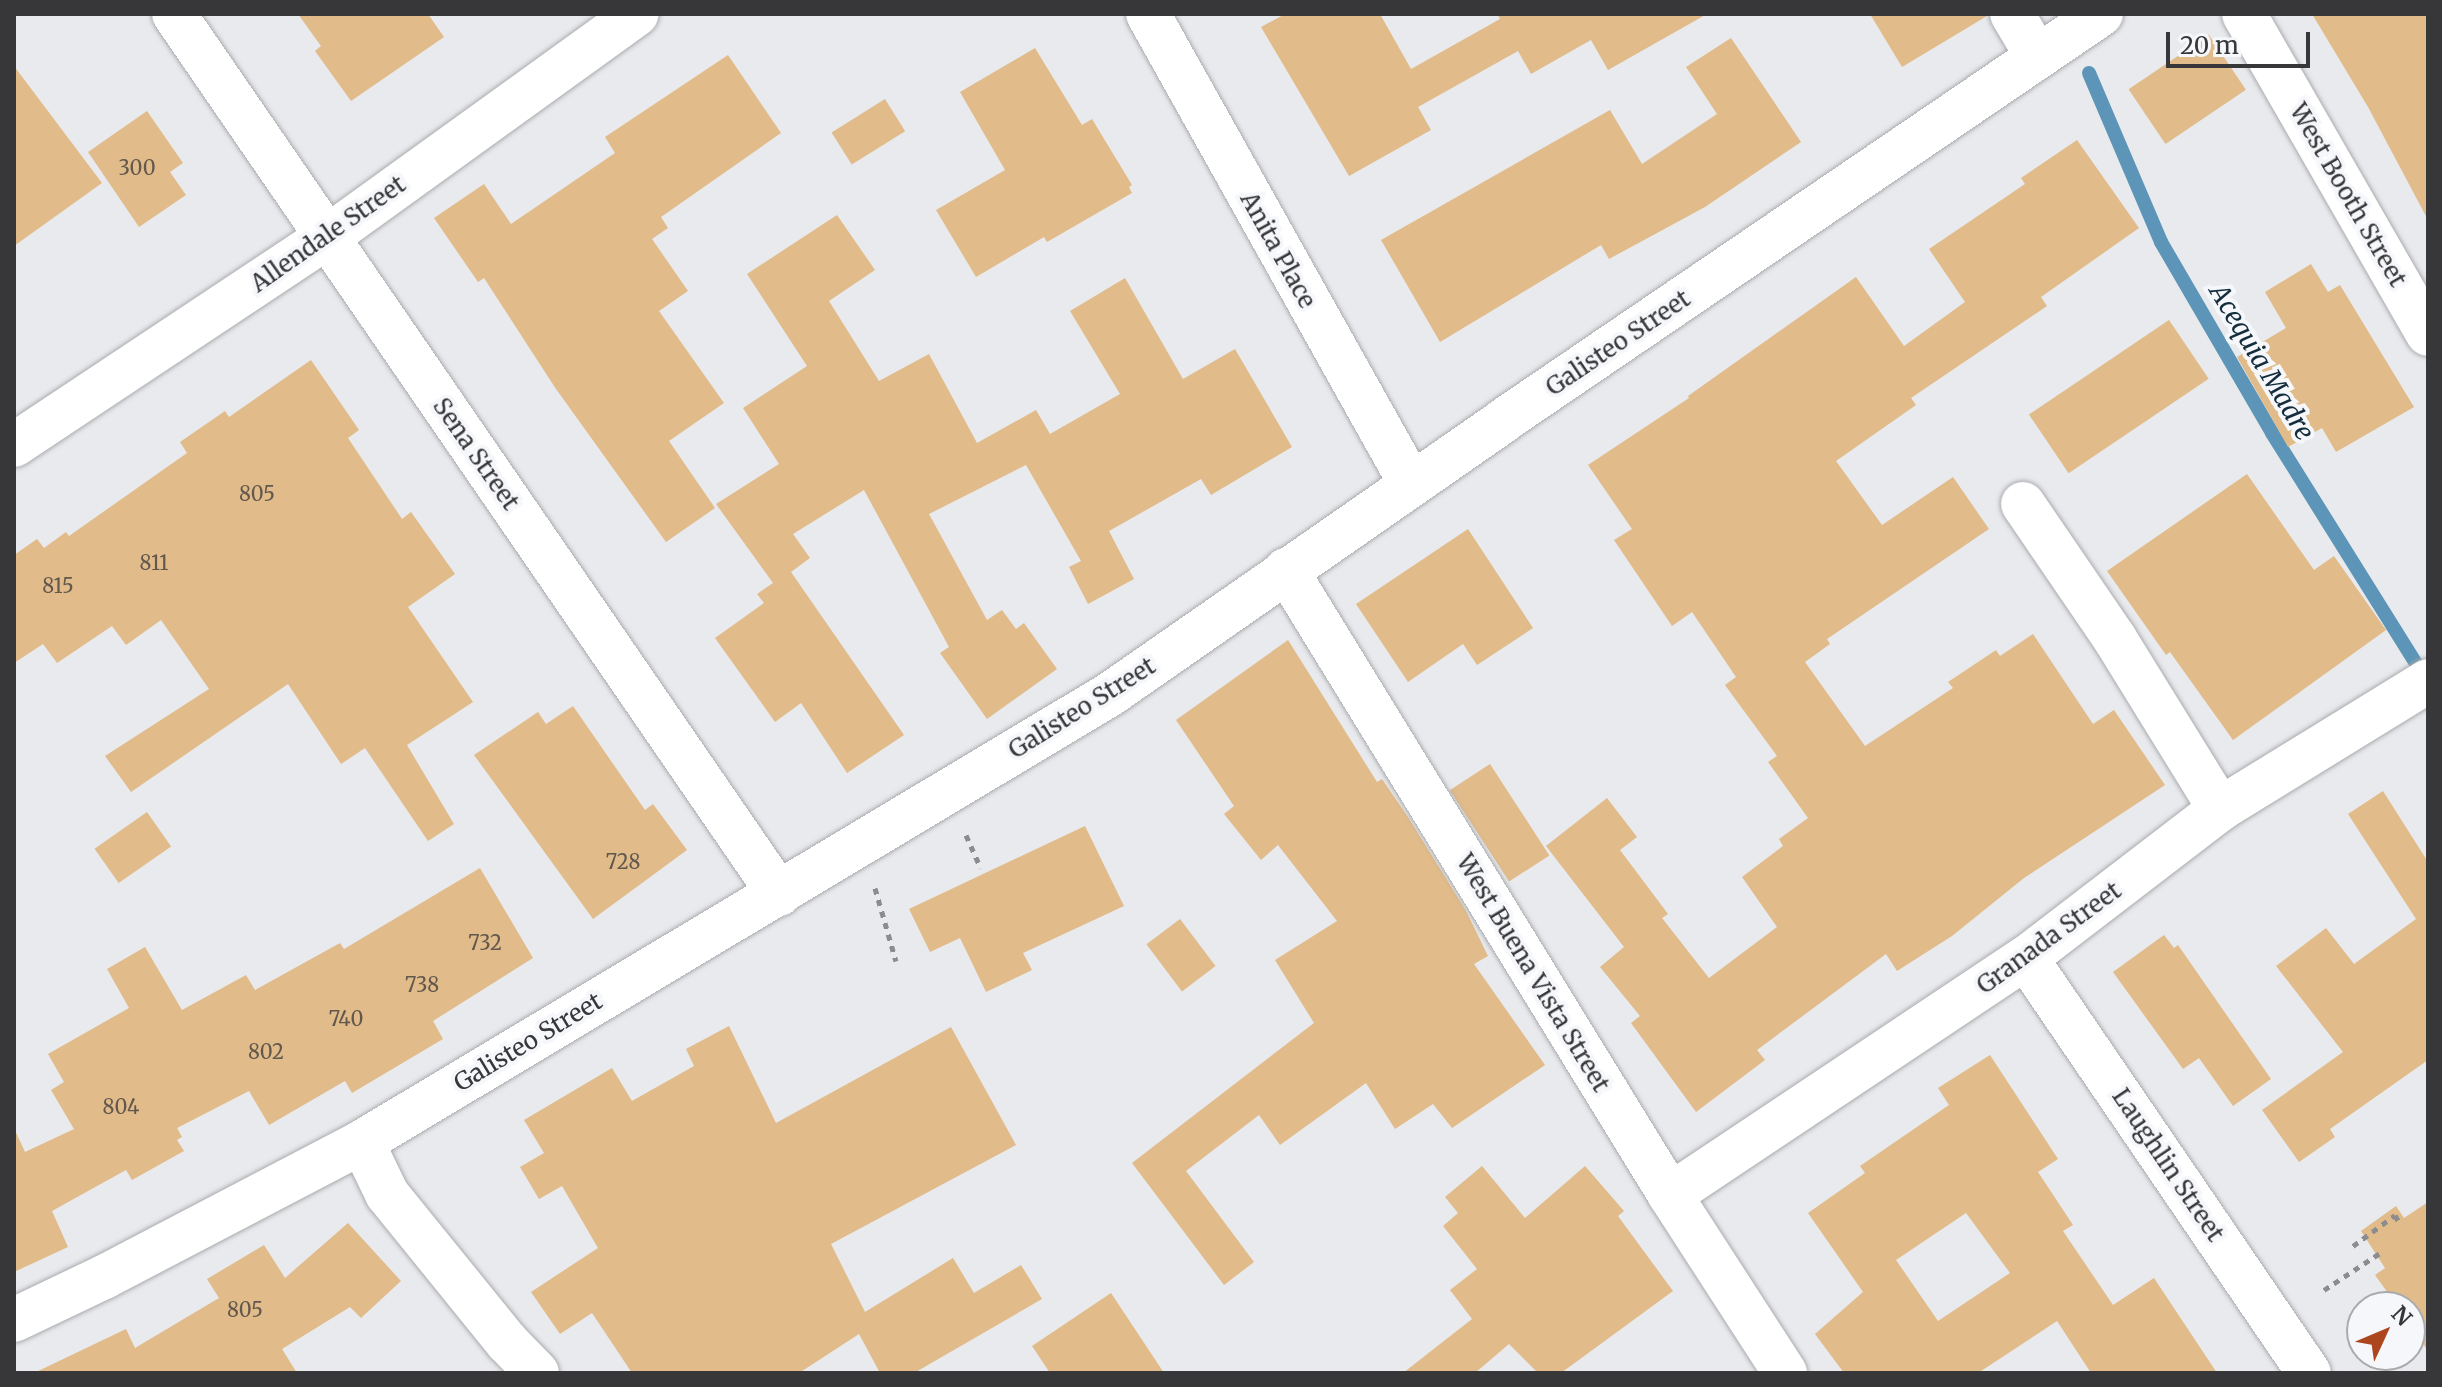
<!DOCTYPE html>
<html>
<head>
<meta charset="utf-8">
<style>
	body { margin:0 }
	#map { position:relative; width:2442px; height:1387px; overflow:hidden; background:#e8eaed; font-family:Merriweather,serif }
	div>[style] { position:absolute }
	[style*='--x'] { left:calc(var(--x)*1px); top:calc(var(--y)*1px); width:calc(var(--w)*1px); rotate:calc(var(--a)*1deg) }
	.stream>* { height:14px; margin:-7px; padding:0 7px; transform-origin:7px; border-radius:7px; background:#5c95b7 }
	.building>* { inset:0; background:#e1bb89; transform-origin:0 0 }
	.path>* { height:5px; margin-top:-2.5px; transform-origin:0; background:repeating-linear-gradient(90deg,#8b8c8e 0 6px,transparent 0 12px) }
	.roads { filter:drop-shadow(0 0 2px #aaabae) drop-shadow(0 0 2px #aaabae) }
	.minor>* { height:44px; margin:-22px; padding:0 22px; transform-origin:22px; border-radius:22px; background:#fff }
	.tertiary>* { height:44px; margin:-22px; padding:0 22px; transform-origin:22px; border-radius:22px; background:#fff }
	span { translate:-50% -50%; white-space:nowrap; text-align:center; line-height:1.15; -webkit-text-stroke:8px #f6f7fa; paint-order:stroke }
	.number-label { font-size:20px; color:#62584d }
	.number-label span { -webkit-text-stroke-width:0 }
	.street-label { font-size:24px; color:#373739 }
	.water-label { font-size:26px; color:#132d3d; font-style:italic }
	.frame { position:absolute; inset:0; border:16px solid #373739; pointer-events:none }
	.north { position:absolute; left:2346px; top:1291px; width:80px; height:80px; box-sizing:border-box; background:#f6f7fa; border:2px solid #aaaaad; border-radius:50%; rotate:46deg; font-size:22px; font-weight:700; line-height:32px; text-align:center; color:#373739 }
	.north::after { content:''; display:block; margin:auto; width:28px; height:36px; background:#ac461e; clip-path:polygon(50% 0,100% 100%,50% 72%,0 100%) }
	.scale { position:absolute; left:2166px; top:32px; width:144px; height:36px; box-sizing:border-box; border:4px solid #373739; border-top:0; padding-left:10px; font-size:24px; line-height:28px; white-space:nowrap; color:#373739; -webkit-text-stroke:6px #f6f7fa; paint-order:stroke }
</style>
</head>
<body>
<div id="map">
	<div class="stream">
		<i style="--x:2089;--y:73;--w:184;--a:66.9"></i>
		<i style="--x:2161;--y:242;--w:221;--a:59.8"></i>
		<i style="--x:2272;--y:433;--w:274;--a:58"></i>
	</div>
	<div class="building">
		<i style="clip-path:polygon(298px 14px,428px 14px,444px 37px,351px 101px,315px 51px,321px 46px)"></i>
		<i style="clip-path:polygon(1285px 14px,1380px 14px,1411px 69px,1500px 19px,1497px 14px,1707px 14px,1608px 70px,1591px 40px,1531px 74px,1518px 51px,1418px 107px,1431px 130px,1349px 176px,1261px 27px)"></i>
		<i style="clip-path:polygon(1870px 14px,1987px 14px,1987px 16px,1902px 67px)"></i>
		<i style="clip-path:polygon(2312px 14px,2428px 14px,2428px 220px,2368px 107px)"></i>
		<i style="left:2209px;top:35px;width:66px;height:97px;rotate:56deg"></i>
		<i style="clip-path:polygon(1731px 38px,1801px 142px,1705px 207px,1609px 259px,1601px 245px,1440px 342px,1381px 240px,1610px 110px,1642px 164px,1717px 114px,1686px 67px)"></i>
		<i style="clip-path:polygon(1035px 48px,1082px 125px,1092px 119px,1132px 185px,1129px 187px,1132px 193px,1047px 242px,1044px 237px,976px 277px,936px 210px,1005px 170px,960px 92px)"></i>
		<i style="clip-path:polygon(728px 55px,781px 133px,661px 217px,668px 228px,652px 239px,688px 291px,659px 311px,724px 403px,669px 441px,715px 508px,666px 542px,556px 389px,484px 278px,478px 282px,434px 218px,484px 184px,511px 224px,615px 153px,605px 137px)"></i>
		<i style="clip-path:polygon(14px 66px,102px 183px,14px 246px)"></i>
		<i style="left:885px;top:99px;width:38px;height:63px;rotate:58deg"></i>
		<i style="clip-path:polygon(147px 111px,183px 163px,170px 172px,186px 195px,139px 227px,88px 152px)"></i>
		<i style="clip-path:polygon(2077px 140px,2139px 228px,2041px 297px,2047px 306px,1911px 398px,1916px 405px,1836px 461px,1882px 525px,1953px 477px,1989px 529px,1827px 639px,1830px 644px,1805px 662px,1865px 746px,1953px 688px,1948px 682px,1996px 650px,2000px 656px,2033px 634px,2093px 724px,2114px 710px,2165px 785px,2024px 878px,1952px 936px,1897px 971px,1886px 954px,1757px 1050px,1765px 1060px,1696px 1112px,1631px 1023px,1640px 1016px,1600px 967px,1624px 947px,1546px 846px,1607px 798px,1637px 837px,1620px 850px,1668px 914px,1662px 918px,1709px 978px,1777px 927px,1742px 877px,1783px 846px,1779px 839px,1808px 818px,1768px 762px,1777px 756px,1725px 685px,1736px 677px,1692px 612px,1672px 626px,1614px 540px,1632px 529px,1588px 465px,1689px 398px,1688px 396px,1856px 277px,1904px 346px,1965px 302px,1929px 249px,2025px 184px,2021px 178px)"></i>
		<i style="clip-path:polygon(837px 215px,875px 270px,829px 301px,879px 381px,929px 354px,977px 443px,1036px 410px,1050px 434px,1120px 394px,1070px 311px,1125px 278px,1183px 379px,1235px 349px,1292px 447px,1211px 495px,1201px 479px,1109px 531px,1134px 579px,1088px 604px,1069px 567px,1081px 561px,1026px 465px,929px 514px,987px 620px,1002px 610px,1016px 629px,1024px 623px,1057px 669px,987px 719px,940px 653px,949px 647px,864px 490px,793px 534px,810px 558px,791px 572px,904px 735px,847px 773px,801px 703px,775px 722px,715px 638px,764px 603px,757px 594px,773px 583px,716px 504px,779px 464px,743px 408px,807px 366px,747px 274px)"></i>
		<i style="clip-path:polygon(2311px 264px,2328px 292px,2340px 285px,2414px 407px,2336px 452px,2322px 428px,2288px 447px,2237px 357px,2286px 328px,2265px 292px)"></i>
		<i style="left:2169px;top:320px;width:71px;height:169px;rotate:56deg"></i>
		<i style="clip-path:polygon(311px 360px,359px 430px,348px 438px,402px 519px,411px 512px,455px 574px,408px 607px,473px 702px,407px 745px,454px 824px,428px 841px,365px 748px,341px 764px,288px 684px,131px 792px,105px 756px,209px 689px,161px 620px,126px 645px,112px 626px,57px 663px,43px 644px,14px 663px,14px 555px,37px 539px,44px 548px,66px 532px,69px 536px,187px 453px,180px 442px,225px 411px,229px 417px)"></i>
		<i style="clip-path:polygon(2247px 474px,2314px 570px,2334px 556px,2386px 630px,2233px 740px,2170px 652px,2166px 655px,2107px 571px)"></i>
		<i style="clip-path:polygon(1468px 529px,1533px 628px,1477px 665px,1463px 644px,1408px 682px,1356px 604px)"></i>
		<i style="clip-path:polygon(1288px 640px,1377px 782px,1382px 779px,1408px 817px,1465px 909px,1488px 956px,1474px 964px,1545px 1065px,1452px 1128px,1433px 1104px,1395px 1129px,1366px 1083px,1280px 1145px,1259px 1115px,1186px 1171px,1254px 1262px,1224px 1285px,1132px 1163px,1314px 1023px,1275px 960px,1337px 921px,1278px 845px,1261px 860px,1224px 814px,1234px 806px,1176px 720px)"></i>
		<i style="clip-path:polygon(573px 706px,645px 810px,653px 804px,687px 850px,593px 919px,474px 755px,538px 712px,546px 724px)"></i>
		<i style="left:1490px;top:764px;width:109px;height:48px;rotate:57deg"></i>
		<i style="clip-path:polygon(2383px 791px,2428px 862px,2428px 1060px,2330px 1129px,2335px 1137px,2299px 1162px,2262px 1110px,2343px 1052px,2276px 966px,2326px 928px,2354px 964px,2416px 919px,2348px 814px)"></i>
		<i style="left:147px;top:812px;width:42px;height:64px;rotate:55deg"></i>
		<i style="clip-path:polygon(1085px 826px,1124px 906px,1023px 953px,1032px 970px,986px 992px,960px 938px,930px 952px,909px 909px)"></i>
		<i style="clip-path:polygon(480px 868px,533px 958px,433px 1021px,443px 1039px,352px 1093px,345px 1081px,269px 1125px,249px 1091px,177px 1128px,182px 1137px,177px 1140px,184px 1151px,132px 1180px,126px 1170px,52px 1211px,68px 1247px,14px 1272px,14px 1128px,25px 1152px,74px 1129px,51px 1090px,64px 1082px,48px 1054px,129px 1008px,107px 969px,145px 947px,182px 1010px,246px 975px,255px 990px,340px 943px,344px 949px)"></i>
		<i style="left:1180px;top:919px;width:59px;height:42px;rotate:53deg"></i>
		<i style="clip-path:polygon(2164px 935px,2174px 948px,2178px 945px,2271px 1079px,2233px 1106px,2199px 1058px,2183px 1069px,2113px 972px)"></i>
		<i style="clip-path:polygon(729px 1026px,776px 1123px,951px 1027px,1016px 1145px,831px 1244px,865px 1312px,953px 1258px,974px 1293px,1021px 1265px,1042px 1299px,914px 1373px,880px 1373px,859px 1334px,799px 1373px,632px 1373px,592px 1313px,560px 1334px,531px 1292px,598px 1248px,562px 1186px,539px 1199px,520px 1167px,544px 1153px,524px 1120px,612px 1068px,632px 1101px,694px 1066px,686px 1049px)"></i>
		<i style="clip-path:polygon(evenodd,1990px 1055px,2058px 1159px,2038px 1172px,2073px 1225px,2063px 1231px,2113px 1305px,2154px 1278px,2217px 1373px,2091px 1373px,2057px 1321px,1978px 1373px,1844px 1373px,1815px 1334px,1863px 1292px,1808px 1213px,1865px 1173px,1860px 1166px,1949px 1105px,1938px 1088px,1990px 1055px,1966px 1213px,2010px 1273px,1938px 1321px,1896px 1260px,1966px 1213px)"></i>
		<i style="clip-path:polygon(1482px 1166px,1525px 1218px,1585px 1166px,1624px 1211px,1618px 1216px,1673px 1291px,1561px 1373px,1538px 1373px,1509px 1344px,1475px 1373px,1403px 1373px,1472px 1319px,1450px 1290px,1477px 1269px,1443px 1226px,1458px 1213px,1445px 1197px)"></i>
		<i style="clip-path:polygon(2428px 1202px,2428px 1351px,2410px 1325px,2410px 1307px,2398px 1307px,2375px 1275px,2385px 1268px,2361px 1231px,2396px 1206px,2404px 1218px)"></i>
		<i style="clip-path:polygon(348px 1223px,401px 1281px,361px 1318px,350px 1307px,282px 1349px,297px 1373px,34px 1373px,126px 1329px,135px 1348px,219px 1298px,207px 1279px,264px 1245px,285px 1278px)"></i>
		<i style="clip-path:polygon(1111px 1293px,1164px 1373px,1050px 1373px,1032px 1346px)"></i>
	</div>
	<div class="path">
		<i style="--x:966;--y:835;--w:36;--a:66"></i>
		<i style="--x:875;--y:888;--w:76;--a:74"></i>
		<i style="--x:2353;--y:1246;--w:52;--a:-36.4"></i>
		<i style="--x:2395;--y:1215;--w:8;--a:60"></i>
		<i style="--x:2324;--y:1290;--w:71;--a:-33.5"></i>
	</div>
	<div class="roads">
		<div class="minor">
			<i style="--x:174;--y:14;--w:1068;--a:55.49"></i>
			<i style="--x:1148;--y:14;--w:539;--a:60.77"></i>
			<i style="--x:2012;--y:14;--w:49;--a:59.2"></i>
			<i style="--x:2244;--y:14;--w:369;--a:60.1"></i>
			<i style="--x:14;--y:445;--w:374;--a:-33.6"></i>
			<i style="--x:326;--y:238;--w:383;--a:-35.8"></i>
			<i style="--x:2023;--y:504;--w:163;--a:55.7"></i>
			<i style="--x:2115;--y:639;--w:200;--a:58.3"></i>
			<i style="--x:1286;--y:570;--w:734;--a:58.43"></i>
			<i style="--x:1670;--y:1195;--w:212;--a:57.1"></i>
			<i style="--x:2026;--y:958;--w:502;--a:55.71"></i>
			<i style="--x:362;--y:1142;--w:58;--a:64.3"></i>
			<i style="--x:387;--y:1194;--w:191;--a:51"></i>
			<i style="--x:507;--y:1342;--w:43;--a:45.9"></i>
			<i style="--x:1670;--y:1195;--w:428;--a:-33.7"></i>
			<i style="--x:2026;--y:958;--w:245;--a:-37.5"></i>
			<i style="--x:2220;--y:809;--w:244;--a:-31.6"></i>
		</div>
		<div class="tertiary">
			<i style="--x:14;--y:1320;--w:100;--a:-25.5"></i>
			<i style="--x:104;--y:1277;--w:291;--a:-27.6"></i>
			<i style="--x:362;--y:1142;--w:871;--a:-30.9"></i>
			<i style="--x:1109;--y:695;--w:481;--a:-34.8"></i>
			<i style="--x:1504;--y:420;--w:722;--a:-34.22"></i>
		</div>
	</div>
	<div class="number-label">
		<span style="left:137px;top:167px">300</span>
		<span style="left:257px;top:493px">805</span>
		<span style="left:154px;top:562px">811</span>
		<span style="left:58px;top:585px">815</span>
		<span style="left:623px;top:861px">728</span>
		<span style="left:485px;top:942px">732</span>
		<span style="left:422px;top:984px">738</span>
		<span style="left:346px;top:1018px">740</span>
		<span style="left:266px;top:1051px">802</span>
		<span style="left:121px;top:1106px">804</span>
		<span style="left:245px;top:1309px">805</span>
	</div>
	<div class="street-label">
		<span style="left:2348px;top:195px;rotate:60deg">West Booth Street</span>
		<span style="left:328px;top:234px;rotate:-35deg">Allendale Street</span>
		<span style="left:1278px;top:250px;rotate:61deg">Anita Place</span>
		<span style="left:1618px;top:343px;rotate:-34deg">Galisteo Street</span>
		<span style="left:476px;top:454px;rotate:55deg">Sena Street</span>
		<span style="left:1082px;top:708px;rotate:-32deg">Galisteo Street</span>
		<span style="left:2049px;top:938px;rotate:-36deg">Granada Street</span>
		<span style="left:1533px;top:973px;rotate:59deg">West Buena Vista Street</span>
		<span style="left:528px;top:1042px;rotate:-31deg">Galisteo Street</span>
		<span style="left:2168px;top:1165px;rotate:56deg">Laughlin Street</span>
	</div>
	<div class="water-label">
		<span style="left:2262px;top:362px;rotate:59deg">Acequia Madre</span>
	</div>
	<div class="frame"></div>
	<div class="north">N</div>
	<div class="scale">20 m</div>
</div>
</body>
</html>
